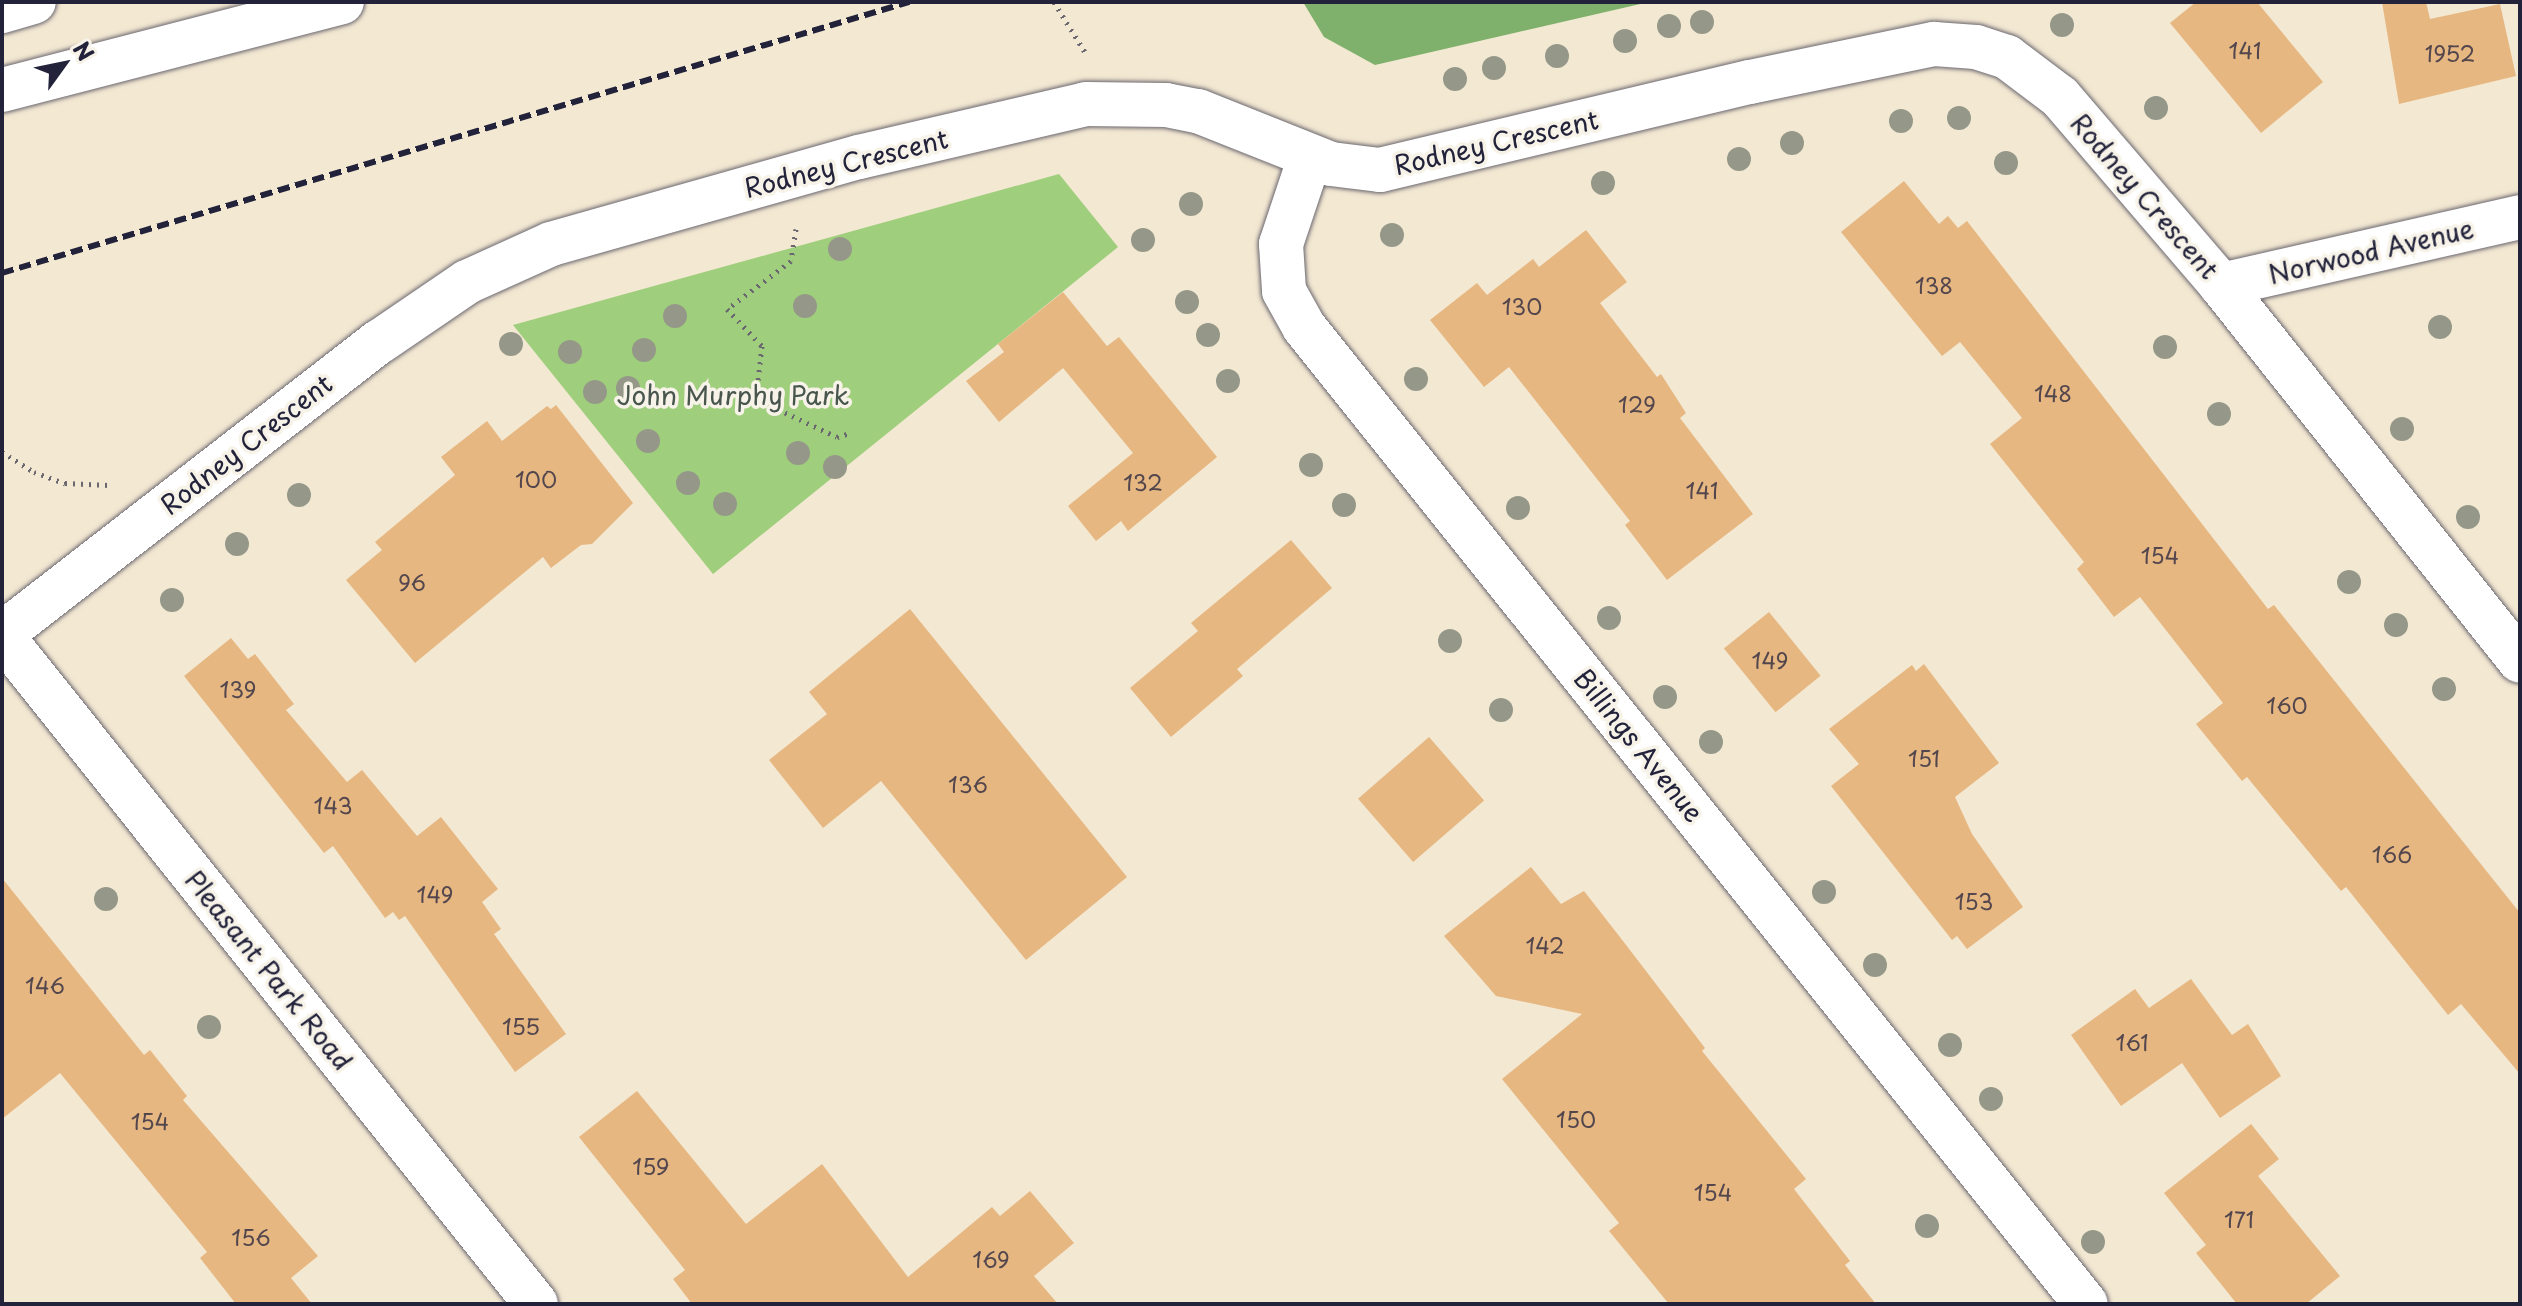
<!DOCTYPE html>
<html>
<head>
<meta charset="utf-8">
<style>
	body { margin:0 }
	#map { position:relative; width:2522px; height:1306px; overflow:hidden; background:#f3e8d2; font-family:"Playpen Sans",sans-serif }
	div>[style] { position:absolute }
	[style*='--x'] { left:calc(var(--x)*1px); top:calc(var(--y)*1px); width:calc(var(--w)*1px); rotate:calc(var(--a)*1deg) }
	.green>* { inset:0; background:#9fce7c }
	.forest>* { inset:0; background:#7fb16c }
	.building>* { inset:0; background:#e7b782; transform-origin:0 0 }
	.path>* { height:5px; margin-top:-2.5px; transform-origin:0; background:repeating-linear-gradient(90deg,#6b6770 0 2px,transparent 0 8px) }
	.roads { filter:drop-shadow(0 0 2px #6b6770) drop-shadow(0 0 2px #6b6770) }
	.minor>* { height:44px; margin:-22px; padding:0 22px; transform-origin:22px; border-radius:22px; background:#fff }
	.rail>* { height:6px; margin-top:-3px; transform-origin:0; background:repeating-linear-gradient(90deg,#22223b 0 12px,transparent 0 18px) }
	.trees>* { width:24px; height:24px; margin:-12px; border-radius:50%; background:#959889 }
	span { translate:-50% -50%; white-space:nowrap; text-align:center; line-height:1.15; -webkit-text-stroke:7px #f7f3e8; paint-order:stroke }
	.number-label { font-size:22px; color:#53474d }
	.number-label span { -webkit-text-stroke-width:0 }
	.street-label { font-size:26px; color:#22223b }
	.park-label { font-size:26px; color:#48564e }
	.frame { position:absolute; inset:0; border:4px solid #22223b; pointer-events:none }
	.north { position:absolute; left:24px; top:24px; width:80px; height:80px; -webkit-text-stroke:6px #f7f3e8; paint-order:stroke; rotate:57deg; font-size:22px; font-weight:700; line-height:32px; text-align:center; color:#22223b }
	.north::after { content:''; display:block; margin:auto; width:28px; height:36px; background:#22223b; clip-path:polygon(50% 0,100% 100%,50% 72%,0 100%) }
</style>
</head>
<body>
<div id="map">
	<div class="green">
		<i style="clip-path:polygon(1059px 174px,1118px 247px,713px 574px,513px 325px)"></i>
	</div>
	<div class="forest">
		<i style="clip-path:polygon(1303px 2px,1649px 2px,1375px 65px,1324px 37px)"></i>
	</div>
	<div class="building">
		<i style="clip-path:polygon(2196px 2px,2257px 2px,2323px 82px,2261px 133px,2170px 23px)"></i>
		<i style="clip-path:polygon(2382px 2px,2426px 2px,2430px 19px,2500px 4px,2516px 76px,2399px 104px)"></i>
		<i style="clip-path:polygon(1904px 181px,1939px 224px,1948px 216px,1958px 228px,1967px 221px,2268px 609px,2274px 605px,2520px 913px,2520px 1074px,2461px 1004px,2448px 1015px,2346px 887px,2341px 891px,2247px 777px,2242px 781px,2196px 724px,2223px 703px,2140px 597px,2114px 617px,2077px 569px,2084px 562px,1990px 444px,2022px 418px,1960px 342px,1942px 356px,1841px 232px)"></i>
		<i style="clip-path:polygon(1586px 230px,1627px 282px,1600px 303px,1657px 377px,1661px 374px,1686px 413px,1680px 418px,1753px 514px,1667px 580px,1625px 525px,1630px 521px,1509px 367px,1484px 387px,1430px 320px,1477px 283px,1487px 295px,1533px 259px,1539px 267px)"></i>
		<i style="clip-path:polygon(1063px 292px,1107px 346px,1119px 337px,1217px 457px,1128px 531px,1121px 521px,1096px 541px,1068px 506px,1133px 453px,1063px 368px,999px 422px,966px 381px,1004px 352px,998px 344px)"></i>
		<i style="clip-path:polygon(556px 405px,633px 503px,592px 544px,581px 545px,551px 568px,543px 557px,415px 663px,346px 580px,382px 550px,375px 542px,455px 475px,441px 457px,487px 421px,502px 441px,547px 406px,551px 409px)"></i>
		<i style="clip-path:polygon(1291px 540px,1332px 588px,1237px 669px,1243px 676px,1171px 737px,1130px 688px,1198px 631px,1191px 623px)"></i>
		<i style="clip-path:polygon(910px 609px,1127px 877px,1026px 960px,881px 781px,823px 828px,769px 760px,827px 714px,809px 692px)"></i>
		<i style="left:1769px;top:612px;width:82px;height:58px;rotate:51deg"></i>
		<i style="clip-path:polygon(231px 638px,248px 659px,255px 654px,294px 704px,286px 710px,347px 782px,362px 770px,417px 836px,441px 817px,498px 889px,482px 902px,501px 929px,494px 934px,566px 1034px,515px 1072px,405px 916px,399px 920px,393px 912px,385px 918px,333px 846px,324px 853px,184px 676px)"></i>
		<i style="clip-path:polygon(1924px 664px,1999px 763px,1955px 797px,1972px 834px,2023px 907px,1967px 949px,1957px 936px,1952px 940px,1831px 786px,1859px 764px,1829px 729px,1912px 665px,1916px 671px)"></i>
		<i style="left:1429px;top:737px;width:84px;height:94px;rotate:49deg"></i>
		<i style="clip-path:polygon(1531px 867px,1561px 904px,1584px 891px,1623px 941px,1705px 1048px,1702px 1051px,1806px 1179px,1794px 1189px,1850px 1261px,1845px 1265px,1876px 1304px,1669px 1304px,1609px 1231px,1619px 1223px,1502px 1079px,1582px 1014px,1496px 996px,1444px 936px)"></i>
		<i style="clip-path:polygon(2px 878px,144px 1055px,150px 1050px,187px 1096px,183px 1100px,318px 1256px,291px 1278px,312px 1304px,236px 1304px,200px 1258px,207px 1252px,60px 1073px,2px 1119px)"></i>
		<i style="clip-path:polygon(2191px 979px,2232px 1035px,2248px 1024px,2281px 1076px,2220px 1118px,2182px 1063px,2121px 1106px,2071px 1035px,2135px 989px,2149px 1008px)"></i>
		<i style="clip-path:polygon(637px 1091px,746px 1224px,822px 1164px,908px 1277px,992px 1207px,1000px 1216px,1030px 1191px,1074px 1243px,1034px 1276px,1058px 1304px,692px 1304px,673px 1279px,685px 1270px,579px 1137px)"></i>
		<i style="clip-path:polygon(2251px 1124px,2279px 1159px,2258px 1176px,2340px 1276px,2306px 1304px,2237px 1304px,2196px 1253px,2206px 1245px,2164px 1193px)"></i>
	</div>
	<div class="path">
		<i style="--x:1054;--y:2;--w:59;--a:58.2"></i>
		<i style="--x:796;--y:229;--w:32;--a:99"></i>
		<i style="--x:791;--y:261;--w:80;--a:143.1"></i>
		<i style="--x:727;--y:309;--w:51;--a:46.6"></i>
		<i style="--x:762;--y:346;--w:53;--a:96.5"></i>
		<i style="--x:756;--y:399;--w:89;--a:25.1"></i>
		<i style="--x:837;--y:437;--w:14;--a:-17"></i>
		<i style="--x:2;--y:452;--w:38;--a:32"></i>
		<i style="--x:34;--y:472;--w:33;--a:20"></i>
		<i style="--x:65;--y:483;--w:44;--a:2.6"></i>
	</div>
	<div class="roads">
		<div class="minor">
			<i style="--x:2;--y:11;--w:33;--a:-16"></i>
			<i style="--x:2;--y:90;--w:351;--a:-14.5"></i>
			<i style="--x:1310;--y:157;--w:92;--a:108.4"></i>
			<i style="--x:1281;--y:244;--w:47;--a:86.3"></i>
			<i style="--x:1284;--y:291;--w:41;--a:60.9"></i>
			<i style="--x:1304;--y:327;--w:1251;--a:51.33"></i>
			<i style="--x:2221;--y:285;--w:307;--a:-12.8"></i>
			<i style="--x:2;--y:634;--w:477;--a:-37.8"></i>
			<i style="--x:379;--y:342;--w:107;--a:-34.3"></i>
			<i style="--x:467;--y:282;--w:92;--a:-24.3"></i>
			<i style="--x:551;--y:244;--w:320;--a:-15.8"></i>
			<i style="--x:859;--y:157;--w:233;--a:-13.1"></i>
			<i style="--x:1086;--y:104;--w:80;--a:0.7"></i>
			<i style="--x:1166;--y:105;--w:33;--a:11"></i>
			<i style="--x:1198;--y:111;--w:143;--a:21.7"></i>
			<i style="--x:1331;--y:164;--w:49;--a:7"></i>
			<i style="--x:1380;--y:170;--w:380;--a:-13.4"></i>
			<i style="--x:1750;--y:82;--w:188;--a:-11.7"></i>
			<i style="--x:1934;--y:44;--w:42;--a:4.1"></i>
			<i style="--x:1976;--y:47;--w:33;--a:18"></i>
			<i style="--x:2007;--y:57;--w:66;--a:37"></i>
			<i style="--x:2060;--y:97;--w:248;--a:49.4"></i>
			<i style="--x:2221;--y:285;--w:480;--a:51.5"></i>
			<i style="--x:2;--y:636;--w:855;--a:51.36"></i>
		</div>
	</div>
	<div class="rail">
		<i style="--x:2;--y:273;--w:947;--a:-16.64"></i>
	</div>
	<div class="trees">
		<i style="left:1702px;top:22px"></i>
		<i style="left:2062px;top:25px"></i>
		<i style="left:1669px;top:26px"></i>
		<i style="left:1625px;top:41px"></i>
		<i style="left:1557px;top:56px"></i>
		<i style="left:1494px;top:68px"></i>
		<i style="left:1455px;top:79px"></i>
		<i style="left:2156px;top:108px"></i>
		<i style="left:1959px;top:118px"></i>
		<i style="left:1901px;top:121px"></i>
		<i style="left:1792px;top:143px"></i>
		<i style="left:1739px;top:159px"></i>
		<i style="left:2006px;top:163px"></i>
		<i style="left:1603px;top:183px"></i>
		<i style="left:1191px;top:204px"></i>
		<i style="left:1392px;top:235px"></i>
		<i style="left:1143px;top:240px"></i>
		<i style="left:840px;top:249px"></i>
		<i style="left:1187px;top:302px"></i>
		<i style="left:805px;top:306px"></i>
		<i style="left:675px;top:316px"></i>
		<i style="left:2440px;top:327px"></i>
		<i style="left:1208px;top:335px"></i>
		<i style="left:511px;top:344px"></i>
		<i style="left:2165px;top:347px"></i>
		<i style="left:644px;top:350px"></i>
		<i style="left:570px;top:352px"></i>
		<i style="left:1416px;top:379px"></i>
		<i style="left:1228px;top:381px"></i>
		<i style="left:628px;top:388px"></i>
		<i style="left:595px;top:392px"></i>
		<i style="left:2219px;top:414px"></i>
		<i style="left:2402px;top:429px"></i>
		<i style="left:648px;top:441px"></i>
		<i style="left:798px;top:453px"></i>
		<i style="left:1311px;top:465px"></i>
		<i style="left:835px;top:467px"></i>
		<i style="left:688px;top:483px"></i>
		<i style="left:299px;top:495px"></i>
		<i style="left:725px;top:504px"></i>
		<i style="left:1344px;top:505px"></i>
		<i style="left:1518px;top:508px"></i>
		<i style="left:2468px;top:517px"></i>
		<i style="left:237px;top:544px"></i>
		<i style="left:2349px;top:582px"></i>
		<i style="left:172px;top:600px"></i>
		<i style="left:1609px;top:618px"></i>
		<i style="left:2396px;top:625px"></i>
		<i style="left:1450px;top:641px"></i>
		<i style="left:2444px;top:689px"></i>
		<i style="left:1665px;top:697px"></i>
		<i style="left:1501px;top:710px"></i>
		<i style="left:1711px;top:742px"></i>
		<i style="left:1824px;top:892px"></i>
		<i style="left:106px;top:899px"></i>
		<i style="left:1875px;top:965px"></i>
		<i style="left:209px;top:1027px"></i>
		<i style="left:1950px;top:1045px"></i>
		<i style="left:1991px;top:1099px"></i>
		<i style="left:1927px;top:1226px"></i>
		<i style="left:2093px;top:1242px"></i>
	</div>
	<div class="number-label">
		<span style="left:2245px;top:50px">141</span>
		<span style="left:2450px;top:53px">1952</span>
		<span style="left:1934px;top:285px">138</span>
		<span style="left:1522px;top:306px">130</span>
		<span style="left:2053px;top:393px">148</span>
		<span style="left:1637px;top:404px">129</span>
		<span style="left:536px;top:479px">100</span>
		<span style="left:1143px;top:482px">132</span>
		<span style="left:1702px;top:490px">141</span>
		<span style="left:2160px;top:555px">154</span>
		<span style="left:412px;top:582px">96</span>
		<span style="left:1770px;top:660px">149</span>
		<span style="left:238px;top:689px">139</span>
		<span style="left:2287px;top:705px">160</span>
		<span style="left:1924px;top:758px">151</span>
		<span style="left:968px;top:784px">136</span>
		<span style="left:333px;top:805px">143</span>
		<span style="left:2392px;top:854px">166</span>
		<span style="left:435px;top:894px">149</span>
		<span style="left:1974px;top:901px">153</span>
		<span style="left:1545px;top:945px">142</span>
		<span style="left:45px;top:985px">146</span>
		<span style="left:521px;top:1026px">155</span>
		<span style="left:2132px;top:1042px">161</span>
		<span style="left:1576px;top:1119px">150</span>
		<span style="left:150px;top:1121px">154</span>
		<span style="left:651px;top:1166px">159</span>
		<span style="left:1713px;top:1192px">154</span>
		<span style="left:2239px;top:1219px">171</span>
		<span style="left:251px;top:1237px">156</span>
		<span style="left:991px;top:1259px">169</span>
	</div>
	<div class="street-label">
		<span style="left:1496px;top:142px;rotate:-13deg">Rodney Crescent</span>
		<span style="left:846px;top:163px;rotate:-14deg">Rodney Crescent</span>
		<span style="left:2145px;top:196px;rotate:49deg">Rodney Crescent</span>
		<span style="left:2371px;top:251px;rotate:-13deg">Norwood Avenue</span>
		<span style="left:246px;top:444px;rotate:-38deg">Rodney Crescent</span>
		<span style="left:1639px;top:745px;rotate:51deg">Billings Avenue</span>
		<span style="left:269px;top:970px;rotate:51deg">Pleasant Park Road</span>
	</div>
	<div class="park-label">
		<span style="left:733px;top:395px">John Murphy Park</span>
	</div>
	<div class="frame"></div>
	<div class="north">N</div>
</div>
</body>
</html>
